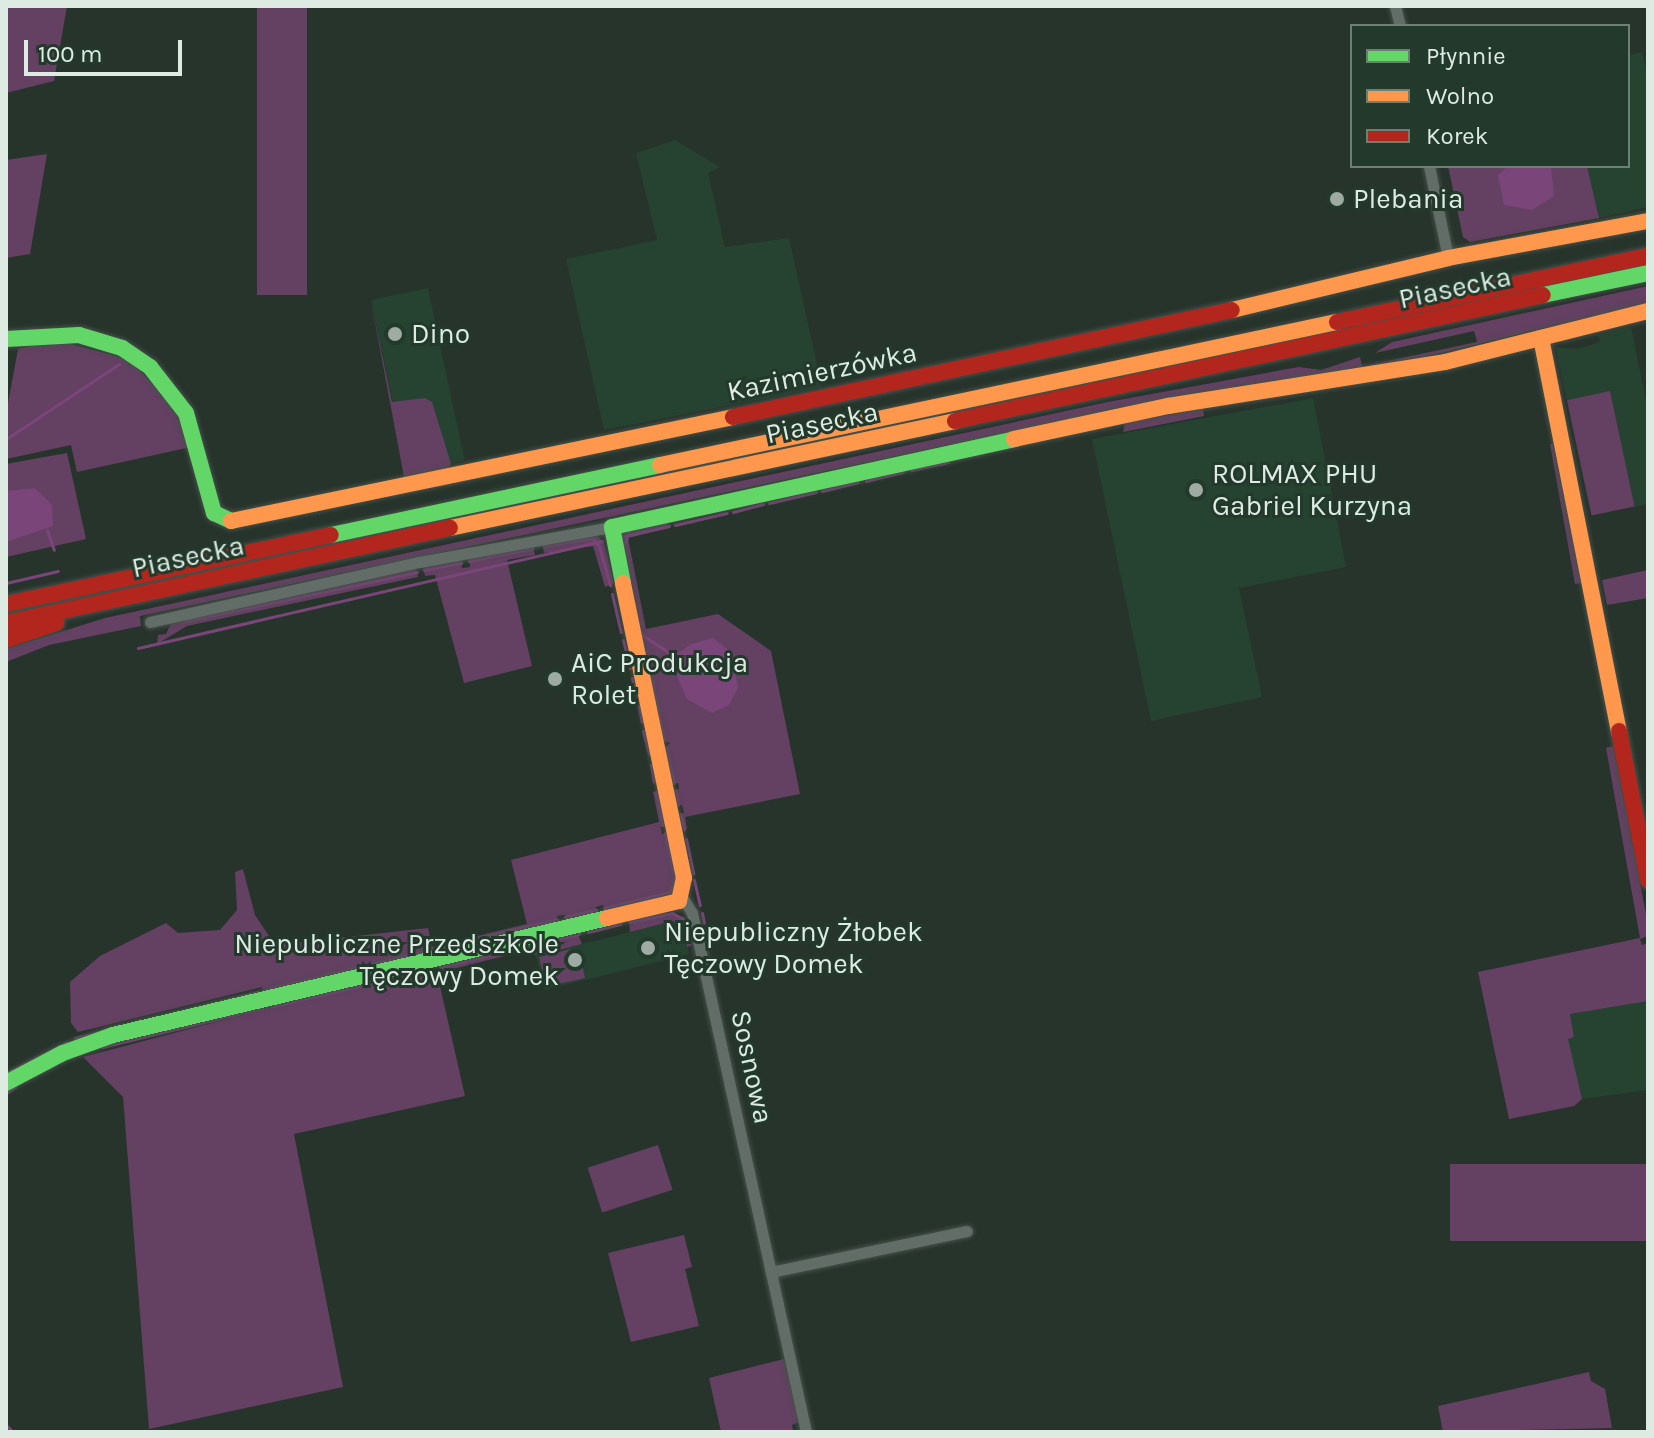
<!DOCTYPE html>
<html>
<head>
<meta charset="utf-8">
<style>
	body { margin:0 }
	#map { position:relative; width:1654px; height:1438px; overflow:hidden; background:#27342c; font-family:Karla,sans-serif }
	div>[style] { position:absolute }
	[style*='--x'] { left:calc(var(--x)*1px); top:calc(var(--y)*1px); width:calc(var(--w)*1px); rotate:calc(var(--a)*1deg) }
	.built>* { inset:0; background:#264231; transform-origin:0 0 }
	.green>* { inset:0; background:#644063; transform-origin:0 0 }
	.water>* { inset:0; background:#7a4579 }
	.stream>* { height:3px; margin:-1.5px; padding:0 1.5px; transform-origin:1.5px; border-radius:1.5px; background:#7a4579 }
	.roads { filter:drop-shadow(0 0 2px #45514a) drop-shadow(0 0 2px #45514a) }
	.street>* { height:11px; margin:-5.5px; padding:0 5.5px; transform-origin:5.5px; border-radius:5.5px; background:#626d67 }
	.fast>* { height:16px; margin:-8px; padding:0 8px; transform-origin:8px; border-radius:8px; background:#63d668 }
	.slow>* { height:16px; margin:-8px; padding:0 8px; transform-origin:8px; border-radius:8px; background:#ff974d }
	.jam>* { height:16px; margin:-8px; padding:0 8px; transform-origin:8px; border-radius:8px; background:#b3261e }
	.dots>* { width:22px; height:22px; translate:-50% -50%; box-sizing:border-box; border:4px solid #22392b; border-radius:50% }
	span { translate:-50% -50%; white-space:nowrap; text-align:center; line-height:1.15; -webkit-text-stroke:6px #22392b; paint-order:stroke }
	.poi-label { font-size:28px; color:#ddebe2 }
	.left { translate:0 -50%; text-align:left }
	.right { translate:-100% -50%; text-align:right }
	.street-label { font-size:28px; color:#ddebe2 }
	.frame { position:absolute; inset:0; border:8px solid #ddebe2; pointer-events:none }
	.legend { position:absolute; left:1350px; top:24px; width:280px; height:144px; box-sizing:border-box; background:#22392b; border:2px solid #6d8074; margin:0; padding:10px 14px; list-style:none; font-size:24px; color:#ddebe2 }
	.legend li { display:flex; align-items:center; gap:16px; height:40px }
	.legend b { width:40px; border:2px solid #6d8074 }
	.scale { position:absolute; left:24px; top:40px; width:158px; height:36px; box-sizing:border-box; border:4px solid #ddebe2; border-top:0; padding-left:10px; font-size:24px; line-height:28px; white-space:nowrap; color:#ddebe2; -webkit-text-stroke:6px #22392b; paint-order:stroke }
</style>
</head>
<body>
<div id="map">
	<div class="built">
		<i style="clip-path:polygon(1642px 52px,1648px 79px,1648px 207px,1599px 218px,1587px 166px,1628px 166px,1628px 55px)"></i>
		<i style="clip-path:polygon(675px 140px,720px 167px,708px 173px,725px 247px,789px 238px,822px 387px,604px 430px,566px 259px,657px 240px,636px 153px)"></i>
		<i style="left:428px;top:288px;width:176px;height:58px;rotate:78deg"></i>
		<i style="clip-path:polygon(1631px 327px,1648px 411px,1648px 504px,1634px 507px,1610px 392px,1567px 401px,1555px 347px,1577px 349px,1600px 342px,1598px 335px)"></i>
		<i style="clip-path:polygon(1313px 398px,1346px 567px,1239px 588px,1262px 697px,1151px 721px,1092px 439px)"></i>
		<i style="clip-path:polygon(673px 921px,683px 927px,689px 954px,545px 990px,536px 956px)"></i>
		<i style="clip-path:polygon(1648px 1001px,1648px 1090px,1582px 1099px,1567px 1038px,1574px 1037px,1570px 1014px)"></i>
	</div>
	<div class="green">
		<i style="clip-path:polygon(6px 6px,67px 6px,54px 81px,6px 93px)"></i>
		<i style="left:257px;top:6px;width:50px;height:289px"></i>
		<i style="clip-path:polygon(47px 154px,30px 254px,6px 258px,6px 160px)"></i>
		<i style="clip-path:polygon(1448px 166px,1587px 166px,1599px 218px,1470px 242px,1463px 237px)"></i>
		<i style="clip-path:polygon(1648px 286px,1648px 303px,1370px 370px,1369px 365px,1477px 342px,1474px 331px,1375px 353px,1392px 342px)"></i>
		<i style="clip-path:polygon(371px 301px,392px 402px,425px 398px,432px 402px,451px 464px,445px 473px,404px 477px)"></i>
		<i style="clip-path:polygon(54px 340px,128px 359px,171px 402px,191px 447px,77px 472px,71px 445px,6px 459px,6px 414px,18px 349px)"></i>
		<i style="clip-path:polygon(1360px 357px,1363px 371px,1152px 402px,140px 616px,141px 626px,49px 645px,6px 662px,6px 649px,105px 618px,1108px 402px,1299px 367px,1321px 370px)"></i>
		<i style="left:1610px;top:391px;width:118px;height:44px;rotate:78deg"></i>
		<i style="clip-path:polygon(1203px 409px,1204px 416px,1123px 432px,1125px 423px)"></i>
		<i style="clip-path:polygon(1553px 443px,1581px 583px,1575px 584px,1550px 444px)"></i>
		<i style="clip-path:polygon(67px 453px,86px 539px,6px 557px,6px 464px)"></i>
		<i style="clip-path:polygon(667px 518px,669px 528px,628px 538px,646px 629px,718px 614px,771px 651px,800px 794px,685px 817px,687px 829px,679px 830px,676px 815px,684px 813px,682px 805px,674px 806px,671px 791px,679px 789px,678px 783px,669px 784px,662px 750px,670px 743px,660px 741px,619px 534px)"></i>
		<i style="clip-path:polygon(596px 534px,604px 543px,614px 584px,605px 587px,593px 546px,544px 553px,542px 541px)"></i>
		<i style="clip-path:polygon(532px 543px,535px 555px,507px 560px,532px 666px,464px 683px,435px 575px,425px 576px,423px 566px,460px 558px,462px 568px,470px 567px,469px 557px)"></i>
		<i style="clip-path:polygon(416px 568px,418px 577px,187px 626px,157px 644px,158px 635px,166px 634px,173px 619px)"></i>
		<i style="clip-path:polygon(1648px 570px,1648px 598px,1607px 605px,1602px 580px)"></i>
		<i style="clip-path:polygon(1613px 746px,1648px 924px,1648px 936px,1640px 939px,1642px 945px,1648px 943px,1648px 1001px,1570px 1014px,1574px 1037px,1568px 1039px,1582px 1099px,1574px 1106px,1509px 1119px,1478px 972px,1640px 938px,1606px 748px)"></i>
		<i style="clip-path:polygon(659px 791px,666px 825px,661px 827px,662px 834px,668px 833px,677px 878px,673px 893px,605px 914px,603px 905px,596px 907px,597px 916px,567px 923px,565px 915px,557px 916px,559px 925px,431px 967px,437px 973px,465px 1096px,294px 1134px,343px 1387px,149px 1429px,123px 1097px,83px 1057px,265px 1009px,262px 987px,78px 1032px,71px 1023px,70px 982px,100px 956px,166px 923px,178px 933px,220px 930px,237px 910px,235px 872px,243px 869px,255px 915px,275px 945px,428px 928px,432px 947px,527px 924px,511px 860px,659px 822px,653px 792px)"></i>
		<i style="clip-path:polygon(663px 912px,685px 918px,692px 945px,687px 947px,683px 928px,673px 921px,630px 932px,629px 920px)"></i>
		<i style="clip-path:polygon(577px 932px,582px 944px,536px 956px,532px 949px,441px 972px,439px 965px)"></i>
		<i style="clip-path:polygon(571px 949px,573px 960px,581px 959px,585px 978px,546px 987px,539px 957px)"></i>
		<i style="left:658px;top:1145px;width:47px;height:74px;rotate:72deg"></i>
		<i style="left:1648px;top:1164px;width:77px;height:198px;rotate:90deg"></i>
		<i style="clip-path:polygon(684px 1235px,692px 1267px,685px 1269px,699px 1326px,631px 1342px,608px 1253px)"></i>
		<i style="clip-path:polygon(784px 1359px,799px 1422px,792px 1425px,793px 1430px,801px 1432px,721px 1432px,709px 1378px)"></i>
		<i style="clip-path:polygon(1589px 1372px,1591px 1381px,1605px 1389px,1612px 1428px,1443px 1432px,1438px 1406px)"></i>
	</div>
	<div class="water">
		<i style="clip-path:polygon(1508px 166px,1551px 166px,1554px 196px,1532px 210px,1504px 205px,1498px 175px)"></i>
		<i style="clip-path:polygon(35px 488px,52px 505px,53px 526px,6px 542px,6px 491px)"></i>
		<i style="clip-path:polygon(713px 638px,731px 652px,738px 687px,729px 705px,712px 713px,687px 699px,672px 665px,674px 656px,691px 644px)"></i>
	</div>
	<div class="stream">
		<i style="--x:6;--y:439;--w:136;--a:-33.6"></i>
		<i style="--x:911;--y:470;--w:38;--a:-12"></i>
		<i style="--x:866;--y:481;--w:38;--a:-14"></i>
		<i style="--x:822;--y:491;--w:37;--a:-14"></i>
		<i style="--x:769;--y:503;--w:48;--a:-13.2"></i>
		<i style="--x:733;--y:512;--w:31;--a:-15"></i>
		<i style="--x:675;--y:525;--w:53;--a:-13"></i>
		<i style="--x:47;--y:530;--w:21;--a:71"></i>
		<i style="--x:624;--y:536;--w:46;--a:-12.5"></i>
		<i style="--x:624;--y:545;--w:15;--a:-70"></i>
		<i style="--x:543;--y:546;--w:50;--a:-9.3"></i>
		<i style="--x:592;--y:538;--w:11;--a:49"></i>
		<i style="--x:599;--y:546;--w:41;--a:74.2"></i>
		<i style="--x:469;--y:561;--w:65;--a:-11.5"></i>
		<i style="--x:424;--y:570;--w:38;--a:-11"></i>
		<i style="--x:6;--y:583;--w:53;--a:-13"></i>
		<i style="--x:612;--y:594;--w:39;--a:77"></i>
		<i style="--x:185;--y:621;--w:237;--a:-11.9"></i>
		<i style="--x:642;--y:635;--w:38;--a:33"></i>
		<i style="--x:623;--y:640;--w:29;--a:76"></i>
		<i style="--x:138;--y:648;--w:476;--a:-13"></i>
		<i style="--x:650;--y:673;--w:68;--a:78.2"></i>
		<i style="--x:632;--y:678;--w:13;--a:77"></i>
		<i style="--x:638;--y:702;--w:20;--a:79"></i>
		<i style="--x:643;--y:731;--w:24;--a:75"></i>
		<i style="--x:666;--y:749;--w:35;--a:77"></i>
		<i style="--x:651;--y:765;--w:17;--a:80"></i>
		<i style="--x:675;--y:790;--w:15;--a:79"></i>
		<i style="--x:656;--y:792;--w:34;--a:78"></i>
		<i style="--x:680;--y:814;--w:16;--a:75"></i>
		<i style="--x:686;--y:839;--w:35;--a:78"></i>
		<i style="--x:694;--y:880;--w:26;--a:77"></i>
		<i style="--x:604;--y:908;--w:68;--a:-13.6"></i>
		<i style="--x:670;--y:892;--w:14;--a:-69"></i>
		<i style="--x:675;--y:879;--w:47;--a:-102.3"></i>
		<i style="--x:702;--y:913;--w:10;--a:79"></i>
		<i style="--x:565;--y:917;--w:32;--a:-13"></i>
		<i style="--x:629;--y:922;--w:44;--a:-11.8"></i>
		<i style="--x:672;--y:913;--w:11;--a:27"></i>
		<i style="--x:682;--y:918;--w:13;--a:67"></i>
		<i style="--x:588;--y:932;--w:33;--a:-14"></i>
		<i style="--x:440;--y:967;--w:143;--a:-13.4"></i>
		<i style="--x:268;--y:989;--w:297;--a:-13.6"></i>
		<i style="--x:273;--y:1006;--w:160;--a:-13"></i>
		<i style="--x:75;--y:1038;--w:189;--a:-14.1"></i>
		<i style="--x:102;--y:1047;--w:165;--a:-13.7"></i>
		<i style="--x:6;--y:1073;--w:68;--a:-26.9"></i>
		<i style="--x:6;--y:1093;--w:11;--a:-34"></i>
		<i style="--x:6;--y:1425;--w:10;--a:45"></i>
	</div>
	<div class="roads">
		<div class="street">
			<i style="--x:1395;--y:6;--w:21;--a:76"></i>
			<i style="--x:1429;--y:166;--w:94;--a:78.3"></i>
			<i style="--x:150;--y:622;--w:276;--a:-12.6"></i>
			<i style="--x:419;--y:562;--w:196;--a:-10.3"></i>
			<i style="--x:682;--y:897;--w:19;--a:58"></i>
			<i style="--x:692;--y:913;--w:531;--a:77.61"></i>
			<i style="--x:771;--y:1272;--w:200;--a:-11.8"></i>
		</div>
		<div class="fast">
			<i style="--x:1543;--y:295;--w:107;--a:-11.8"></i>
			<i style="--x:6;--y:339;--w:73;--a:-3.1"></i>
			<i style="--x:79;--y:335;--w:45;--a:16.8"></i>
			<i style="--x:122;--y:348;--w:34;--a:34"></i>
			<i style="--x:150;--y:367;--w:58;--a:52"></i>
			<i style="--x:186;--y:413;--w:104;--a:74.4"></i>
			<i style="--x:214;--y:513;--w:19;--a:25"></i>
			<i style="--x:331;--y:535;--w:336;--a:-12"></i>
			<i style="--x:623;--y:583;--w:57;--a:-101.1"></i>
			<i style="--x:612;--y:527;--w:412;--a:-12.3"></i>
			<i style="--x:6;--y:1083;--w:64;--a:-27.8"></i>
			<i style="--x:63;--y:1053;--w:53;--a:-19.8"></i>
			<i style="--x:113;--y:1035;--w:508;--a:-13.32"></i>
		</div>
		<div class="slow">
			<i style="--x:1232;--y:310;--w:222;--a:-13.5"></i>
			<i style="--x:1448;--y:258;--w:203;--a:-10.5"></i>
			<i style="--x:1541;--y:338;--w:401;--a:78.8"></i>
			<i style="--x:1014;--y:439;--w:157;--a:-12.1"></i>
			<i style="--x:1168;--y:406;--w:280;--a:-9"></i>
			<i style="--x:1445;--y:362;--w:209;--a:-14.1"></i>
			<i style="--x:660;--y:465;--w:692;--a:-11.93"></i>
			<i style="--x:231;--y:521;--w:513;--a:-11.7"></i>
			<i style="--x:450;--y:528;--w:516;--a:-11.96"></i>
			<i style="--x:607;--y:918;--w:74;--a:-13.3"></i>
			<i style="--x:679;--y:901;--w:24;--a:-78"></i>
			<i style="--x:684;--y:878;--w:301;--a:-101.7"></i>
		</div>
		<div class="jam">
			<i style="--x:1337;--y:322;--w:318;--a:-12"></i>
			<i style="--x:733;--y:417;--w:510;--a:-12.1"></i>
			<i style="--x:955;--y:421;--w:601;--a:-12.09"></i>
			<i style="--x:6;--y:604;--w:332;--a:-12"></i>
			<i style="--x:6;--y:623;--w:454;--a:-12.1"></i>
			<i style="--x:6;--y:640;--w:53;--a:-18.8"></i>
			<i style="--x:1619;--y:731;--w:152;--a:79"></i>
		</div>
	</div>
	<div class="dots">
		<i style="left:1337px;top:199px;background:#9daba2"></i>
		<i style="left:395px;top:334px;background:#9daba2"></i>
		<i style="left:1196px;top:490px;background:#9daba2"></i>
		<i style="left:555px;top:679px;background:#9daba2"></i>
		<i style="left:648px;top:948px;background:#9daba2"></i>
		<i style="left:575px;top:960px;background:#9daba2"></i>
	</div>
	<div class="poi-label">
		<span class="left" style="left:1353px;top:199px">Plebania</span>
		<span class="left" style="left:411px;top:334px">Dino</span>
		<span class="left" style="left:1212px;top:490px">ROLMAX PHU<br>Gabriel Kurzyna</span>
		<span class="left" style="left:571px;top:679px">AiC Produkcja<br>Rolet</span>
		<span class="left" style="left:664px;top:948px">Niepubliczny Żłobek<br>Tęczowy Domek</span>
		<span class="right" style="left:559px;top:960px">Niepubliczne Przedszkole<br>Tęczowy Domek</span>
	</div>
	<div class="street-label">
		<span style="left:1455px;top:288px;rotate:-12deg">Piasecka</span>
		<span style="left:822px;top:372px;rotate:-12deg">Kazimierzówka</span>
		<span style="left:822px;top:423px;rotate:-12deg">Piasecka</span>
		<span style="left:188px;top:557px;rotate:-12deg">Piasecka</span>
		<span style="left:752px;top:1067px;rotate:78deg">Sosnowa</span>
	</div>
	<div class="frame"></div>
	<ul class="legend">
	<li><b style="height:10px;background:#63d668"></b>Płynnie</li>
	<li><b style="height:10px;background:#ff974d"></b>Wolno</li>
	<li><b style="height:10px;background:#b3261e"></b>Korek</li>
	</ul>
	<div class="scale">100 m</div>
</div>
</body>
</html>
